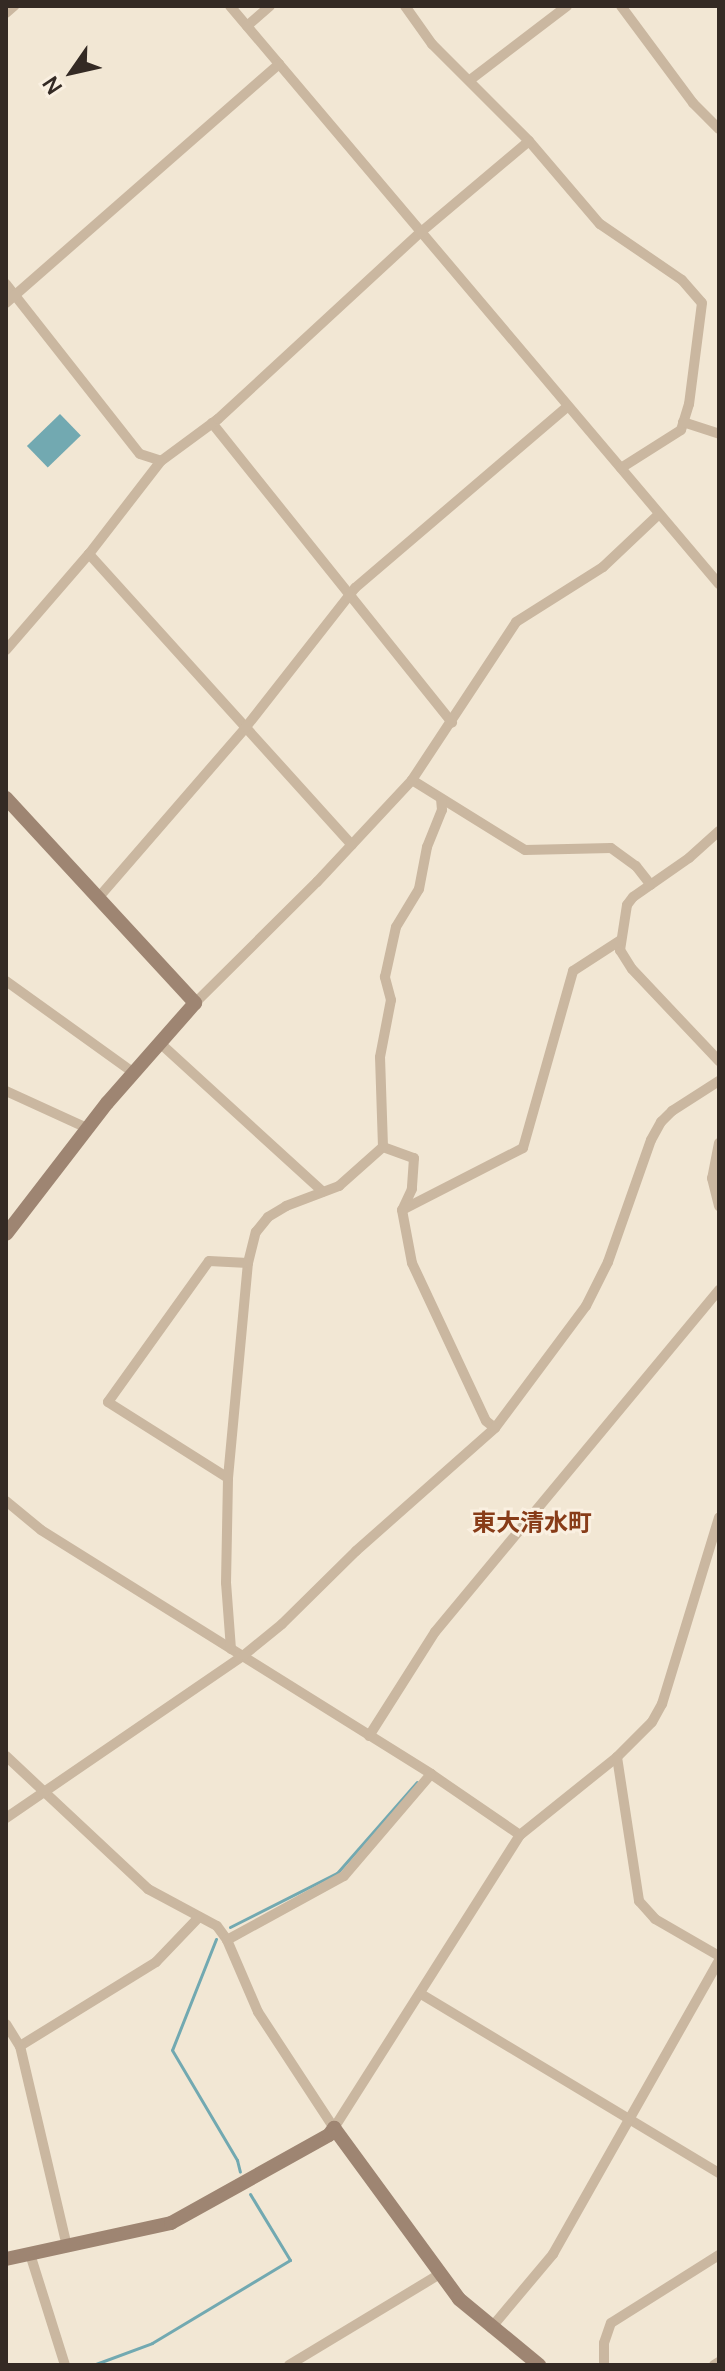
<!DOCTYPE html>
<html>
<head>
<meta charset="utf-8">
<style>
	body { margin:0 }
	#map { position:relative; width:725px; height:2371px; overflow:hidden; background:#f2e7d4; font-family:Manrope,"Noto Sans JP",sans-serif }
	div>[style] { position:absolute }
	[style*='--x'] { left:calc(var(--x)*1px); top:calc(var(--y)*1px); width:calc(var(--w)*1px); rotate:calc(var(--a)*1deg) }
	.water>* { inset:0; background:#72a9b1; transform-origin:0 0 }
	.stream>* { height:3px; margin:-1.5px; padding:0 1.5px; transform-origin:1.5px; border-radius:1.5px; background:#72a9b1 }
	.street>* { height:10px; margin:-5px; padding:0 5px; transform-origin:5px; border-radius:5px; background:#cab7a0 }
	.secondary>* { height:14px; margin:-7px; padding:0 7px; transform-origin:7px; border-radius:7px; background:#9e8572 }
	span { translate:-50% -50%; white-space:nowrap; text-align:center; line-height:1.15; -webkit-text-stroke:6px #faf0e1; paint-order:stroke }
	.quarter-label { font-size:24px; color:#883c18; font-weight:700 }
	.frame { position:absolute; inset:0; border:8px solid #342a24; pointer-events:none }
	.north { position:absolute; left:32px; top:32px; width:80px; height:80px; -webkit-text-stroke:6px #faf0e1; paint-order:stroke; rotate:236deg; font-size:22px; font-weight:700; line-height:32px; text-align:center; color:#342a24 }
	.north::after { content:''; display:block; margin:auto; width:28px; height:36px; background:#342a24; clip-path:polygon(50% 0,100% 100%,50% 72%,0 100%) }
</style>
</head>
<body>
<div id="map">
	<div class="water">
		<i style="left:60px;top:414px;width:30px;height:46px;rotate:46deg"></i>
	</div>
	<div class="stream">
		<i style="--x:230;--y:1927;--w:120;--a:-26.8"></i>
		<i style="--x:337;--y:1873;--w:121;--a:-48.7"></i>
		<i style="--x:216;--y:1939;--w:119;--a:111.6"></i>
		<i style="--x:172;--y:2050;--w:128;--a:59.4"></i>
		<i style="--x:237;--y:2160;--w:12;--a:76"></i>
		<i style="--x:93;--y:2365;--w:63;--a:-20.4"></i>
		<i style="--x:152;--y:2343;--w:161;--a:-31"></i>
		<i style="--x:290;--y:2260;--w:77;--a:-121.2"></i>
	</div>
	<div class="street">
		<i style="--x:230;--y:6;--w:757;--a:49.77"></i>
		<i style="--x:405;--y:6;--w:47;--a:54.6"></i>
		<i style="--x:432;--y:44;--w:137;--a:45"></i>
		<i style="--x:529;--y:141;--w:109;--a:49.5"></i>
		<i style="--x:600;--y:224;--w:99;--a:34.3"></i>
		<i style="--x:682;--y:280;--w:30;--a:49"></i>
		<i style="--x:702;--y:303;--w:102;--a:97.3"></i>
		<i style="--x:689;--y:404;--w:27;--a:107"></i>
		<i style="--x:681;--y:430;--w:71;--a:147.7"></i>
		<i style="--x:621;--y:6;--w:121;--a:53.4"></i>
		<i style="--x:693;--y:103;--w:37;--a:45"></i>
		<i style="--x:6;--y:13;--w:11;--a:-41"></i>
		<i style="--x:247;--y:26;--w:30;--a:-41"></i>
		<i style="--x:470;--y:80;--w:122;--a:-37.3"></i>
		<i style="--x:6;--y:284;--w:216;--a:51.8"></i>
		<i style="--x:140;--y:454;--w:22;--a:18"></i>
		<i style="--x:6;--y:303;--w:363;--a:-41.2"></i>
		<i style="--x:683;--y:422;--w:38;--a:18"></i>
		<i style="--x:212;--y:423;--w:384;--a:51.3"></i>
		<i style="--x:89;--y:554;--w:392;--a:47.9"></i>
		<i style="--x:6;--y:650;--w:127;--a:-49.2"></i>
		<i style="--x:89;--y:554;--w:118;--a:-52.3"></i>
		<i style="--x:161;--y:461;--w:71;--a:-36.4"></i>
		<i style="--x:218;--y:419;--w:276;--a:-42.7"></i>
		<i style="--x:421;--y:232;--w:141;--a:-40.1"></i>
		<i style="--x:412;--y:780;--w:133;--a:31.8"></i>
		<i style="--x:525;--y:850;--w:86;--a:-1.3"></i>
		<i style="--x:611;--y:848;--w:31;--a:36"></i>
		<i style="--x:636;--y:866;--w:24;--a:52"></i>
		<i style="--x:719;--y:831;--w:40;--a:138"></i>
		<i style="--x:689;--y:858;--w:68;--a:145.1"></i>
		<i style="--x:633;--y:897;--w:10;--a:127"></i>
		<i style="--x:627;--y:905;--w:46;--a:98.8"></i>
		<i style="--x:620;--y:950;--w:22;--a:58"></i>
		<i style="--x:632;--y:969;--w:127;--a:46.6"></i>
		<i style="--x:99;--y:897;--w:225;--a:-49.1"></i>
		<i style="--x:246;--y:727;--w:177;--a:-51.9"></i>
		<i style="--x:355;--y:588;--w:277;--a:-40.5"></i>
		<i style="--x:6;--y:981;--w:158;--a:35.7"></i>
		<i style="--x:195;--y:1003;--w:172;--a:-44.8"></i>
		<i style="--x:317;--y:882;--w:139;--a:-47"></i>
		<i style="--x:412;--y:780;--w:189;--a:-56.6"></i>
		<i style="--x:516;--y:622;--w:103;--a:-32.3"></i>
		<i style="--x:603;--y:567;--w:77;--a:-43.4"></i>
		<i style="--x:161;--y:1044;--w:219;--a:42.4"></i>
		<i style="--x:6;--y:1091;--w:89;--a:24.6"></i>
		<i style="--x:719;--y:1143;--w:36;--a:101"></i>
		<i style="--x:712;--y:1178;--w:29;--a:76"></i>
		<i style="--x:383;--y:1147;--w:33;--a:20"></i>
		<i style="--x:414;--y:1158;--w:31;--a:94"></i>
		<i style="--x:412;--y:1189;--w:23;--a:115"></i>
		<i style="--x:402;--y:1210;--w:54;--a:79.3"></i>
		<i style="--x:412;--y:1263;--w:174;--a:64.9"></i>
		<i style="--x:486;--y:1421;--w:11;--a:38"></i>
		<i style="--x:402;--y:1210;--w:136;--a:-27.1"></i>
		<i style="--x:523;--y:1148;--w:184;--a:-74.2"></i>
		<i style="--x:573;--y:971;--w:57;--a:-32.9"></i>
		<i style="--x:228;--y:1478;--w:142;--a:-147.7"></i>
		<i style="--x:108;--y:1402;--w:173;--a:-54.4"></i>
		<i style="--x:209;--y:1261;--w:39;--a:3"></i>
		<i style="--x:6;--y:1501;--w:45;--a:39.6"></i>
		<i style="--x:41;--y:1530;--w:460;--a:32"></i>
		<i style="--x:431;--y:1774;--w:108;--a:34.4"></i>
		<i style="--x:231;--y:1649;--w:66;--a:-94.3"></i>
		<i style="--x:226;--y:1583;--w:105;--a:-88.9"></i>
		<i style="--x:228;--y:1478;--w:216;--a:-84.7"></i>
		<i style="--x:248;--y:1263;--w:32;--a:-76"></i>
		<i style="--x:256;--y:1232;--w:19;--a:-51"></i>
		<i style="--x:268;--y:1217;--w:21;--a:-31"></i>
		<i style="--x:286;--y:1206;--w:57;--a:-20.7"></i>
		<i style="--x:339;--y:1186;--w:59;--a:-41.6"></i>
		<i style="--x:383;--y:1147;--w:90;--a:-91.9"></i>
		<i style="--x:380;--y:1057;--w:58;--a:-79.1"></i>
		<i style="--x:391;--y:1000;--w:24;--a:-105"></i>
		<i style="--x:385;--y:977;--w:51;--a:-77.6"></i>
		<i style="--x:396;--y:927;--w:44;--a:-58.8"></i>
		<i style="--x:419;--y:889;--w:43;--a:-79.2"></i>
		<i style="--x:427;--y:847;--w:40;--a:-68"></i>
		<i style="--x:442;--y:810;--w:11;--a:-95"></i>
		<i style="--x:369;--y:1736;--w:123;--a:-57.6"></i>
		<i style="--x:435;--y:1632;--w:445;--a:-50.3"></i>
		<i style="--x:6;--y:1756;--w:195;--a:43.1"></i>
		<i style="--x:148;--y:1889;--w:78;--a:28.2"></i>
		<i style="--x:217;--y:1926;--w:17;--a:54"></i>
		<i style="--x:227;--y:1940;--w:78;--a:66.7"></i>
		<i style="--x:258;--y:2012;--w:139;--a:56.8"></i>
		<i style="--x:334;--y:2128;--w:347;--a:-57.6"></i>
		<i style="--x:520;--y:1835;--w:124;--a:-38.8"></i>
		<i style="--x:617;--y:1757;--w:49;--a:-45"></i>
		<i style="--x:652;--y:1722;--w:21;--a:-61"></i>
		<i style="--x:662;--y:1704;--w:195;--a:-73"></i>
		<i style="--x:617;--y:1757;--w:146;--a:81.3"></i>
		<i style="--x:639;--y:1901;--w:24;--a:48"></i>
		<i style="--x:655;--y:1919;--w:74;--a:30"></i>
		<i style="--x:6;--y:1818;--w:288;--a:-34.4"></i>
		<i style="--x:244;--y:1655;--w:49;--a:-39.2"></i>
		<i style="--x:282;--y:1624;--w:104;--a:-44.6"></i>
		<i style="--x:356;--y:1551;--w:186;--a:-41.5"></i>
		<i style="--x:495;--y:1428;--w:152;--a:-53.3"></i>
		<i style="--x:586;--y:1306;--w:49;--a:-63.4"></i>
		<i style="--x:608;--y:1262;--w:129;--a:-70.6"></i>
		<i style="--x:651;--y:1140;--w:21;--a:-61"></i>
		<i style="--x:661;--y:1122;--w:16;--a:-45"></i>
		<i style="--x:672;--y:1111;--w:56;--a:-32.6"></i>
		<i style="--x:227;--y:1940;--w:133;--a:-28.7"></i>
		<i style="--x:344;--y:1876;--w:134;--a:-49.5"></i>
		<i style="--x:421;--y:1994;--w:348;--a:31"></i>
		<i style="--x:6;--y:2024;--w:26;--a:58"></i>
		<i style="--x:20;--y:2046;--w:206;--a:76.8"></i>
		<i style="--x:20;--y:2046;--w:160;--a:-31.7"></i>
		<i style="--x:156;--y:1962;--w:62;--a:-46.3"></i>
		<i style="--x:30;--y:2254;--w:116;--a:72.5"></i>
		<i style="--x:491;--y:2328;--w:97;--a:-50"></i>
		<i style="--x:553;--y:2254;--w:338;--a:-60.5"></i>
		<i style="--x:289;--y:2365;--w:176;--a:-31.1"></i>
		<i style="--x:604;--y:2365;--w:22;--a:-90"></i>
		<i style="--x:604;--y:2343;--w:21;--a:-71"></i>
		<i style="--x:611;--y:2323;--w:128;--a:-32.2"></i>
		<i style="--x:714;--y:2365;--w:6;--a:-31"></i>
	</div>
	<div class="secondary">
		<i style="--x:6;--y:798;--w:279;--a:47.3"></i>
		<i style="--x:195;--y:1003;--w:133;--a:131.3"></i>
		<i style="--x:107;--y:1103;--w:165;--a:127.6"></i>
		<i style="--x:6;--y:2259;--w:169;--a:-12.3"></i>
		<i style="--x:171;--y:2223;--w:181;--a:-29.1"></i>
		<i style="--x:329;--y:2135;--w:9;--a:-54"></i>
		<i style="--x:334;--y:2128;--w:212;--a:53.8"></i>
		<i style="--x:459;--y:2299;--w:104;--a:39.5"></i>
	</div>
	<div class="quarter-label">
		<span style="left:532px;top:1522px">東大清水町</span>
	</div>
	<div class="frame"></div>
	<div class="north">N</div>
</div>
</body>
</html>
